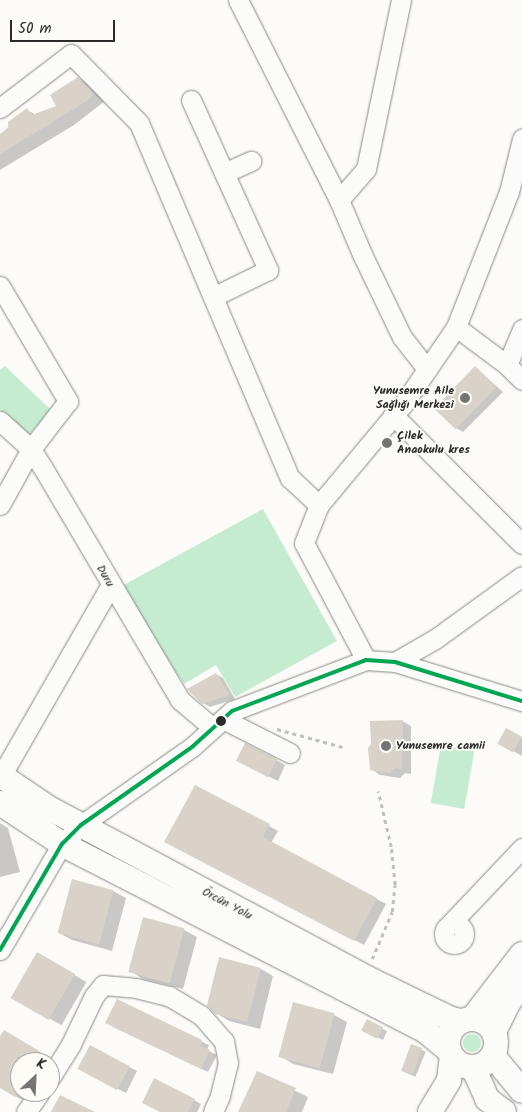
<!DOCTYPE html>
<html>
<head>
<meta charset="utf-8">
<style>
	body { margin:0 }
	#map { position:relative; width:522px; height:1112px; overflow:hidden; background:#fcfbf8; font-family:Kalam,sans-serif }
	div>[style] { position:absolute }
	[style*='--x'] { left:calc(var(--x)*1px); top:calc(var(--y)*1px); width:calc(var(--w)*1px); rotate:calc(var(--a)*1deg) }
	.green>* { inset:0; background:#c5ecd0; transform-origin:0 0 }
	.round { border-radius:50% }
	.shadow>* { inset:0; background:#0003; transform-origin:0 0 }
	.building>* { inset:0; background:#d9d2c8; transform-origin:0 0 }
	.path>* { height:2.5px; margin-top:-1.25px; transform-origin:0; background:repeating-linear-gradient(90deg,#c0bfbc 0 4px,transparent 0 8px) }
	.roads { filter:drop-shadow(0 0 1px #898987) drop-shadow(0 0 1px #898987) }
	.minor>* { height:19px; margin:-9.5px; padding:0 9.5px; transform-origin:9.5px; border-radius:9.5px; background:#fbfbf9 }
	.minor>.ring { margin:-9.5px; padding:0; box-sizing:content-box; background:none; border:19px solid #fbfbf9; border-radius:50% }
	.major>* { height:24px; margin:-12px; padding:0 12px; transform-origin:12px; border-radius:12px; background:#fbfbf9 }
	.major>.ring { margin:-12px; padding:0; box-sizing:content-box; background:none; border:24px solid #fbfbf9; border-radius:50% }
	.bus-1>* { height:4px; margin:-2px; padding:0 2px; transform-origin:2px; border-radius:2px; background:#00a651 }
	.dots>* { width:14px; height:14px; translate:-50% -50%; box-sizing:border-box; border:2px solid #fdfcf7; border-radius:50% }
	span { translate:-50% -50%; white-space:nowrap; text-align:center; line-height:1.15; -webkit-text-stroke:4px #fdfcf7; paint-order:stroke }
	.poi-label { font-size:12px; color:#2b2b2b; font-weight:700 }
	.right { translate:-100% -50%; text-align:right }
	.left { translate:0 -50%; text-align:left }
	.street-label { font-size:12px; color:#2b2b2b }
	.north { position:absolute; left:10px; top:1052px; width:50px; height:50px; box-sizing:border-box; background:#fdfcf7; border:1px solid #a9a8a5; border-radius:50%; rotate:25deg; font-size:14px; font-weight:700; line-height:20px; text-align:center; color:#2b2b2b }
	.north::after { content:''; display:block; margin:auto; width:18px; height:22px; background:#747473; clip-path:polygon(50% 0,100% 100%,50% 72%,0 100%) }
	.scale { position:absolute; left:10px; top:20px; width:105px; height:22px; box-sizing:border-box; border:2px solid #2b2b2b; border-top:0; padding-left:6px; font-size:15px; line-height:18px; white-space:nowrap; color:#2b2b2b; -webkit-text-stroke:4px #fdfcf7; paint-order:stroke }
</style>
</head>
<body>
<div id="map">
	<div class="green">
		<i style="clip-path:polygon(5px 366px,51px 410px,27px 437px,0 410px,0 370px)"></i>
		<i style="clip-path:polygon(263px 509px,337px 641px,235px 697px,216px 665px,184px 684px,120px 587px)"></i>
		<i style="left:441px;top:745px;width:34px;height:59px;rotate:10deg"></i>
		<i class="round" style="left:463px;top:1034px;width:18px;height:18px"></i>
	</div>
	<div class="shadow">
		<i style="clip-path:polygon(78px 78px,91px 86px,105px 101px,74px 125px,0 170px,0 135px,27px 110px,36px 115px,57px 107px)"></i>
		<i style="clip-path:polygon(475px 367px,503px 392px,463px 432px,456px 428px)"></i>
		<i style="clip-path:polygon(216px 674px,223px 678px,235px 699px,210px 707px,203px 703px)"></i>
		<i style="clip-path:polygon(402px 721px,411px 726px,411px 774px,405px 773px,400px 778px,380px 775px,371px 769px)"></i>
		<i style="clip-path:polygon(506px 730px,522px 738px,522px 756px,499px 743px)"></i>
		<i style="clip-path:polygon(276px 760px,285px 765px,278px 781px,247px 766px)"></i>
		<i style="clip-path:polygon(0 823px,8px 828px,20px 872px,0 877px)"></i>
		<i style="clip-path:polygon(269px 826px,278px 831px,271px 843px,386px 904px,364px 945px,175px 847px)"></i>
		<i style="clip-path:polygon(113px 891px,126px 898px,112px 951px,72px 940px,59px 933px)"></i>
		<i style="clip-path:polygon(184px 930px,197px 937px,183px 989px,143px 979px,130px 971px)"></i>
		<i style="left:38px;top:954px;width:56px;height:50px;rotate:30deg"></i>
		<i style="clip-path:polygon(261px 969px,273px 976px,260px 1029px,229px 1021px,216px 1013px)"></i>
		<i style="clip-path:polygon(117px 1001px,209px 1045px,207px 1050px,217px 1055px,208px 1072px,113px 1027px)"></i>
		<i style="clip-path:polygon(334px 1015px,347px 1022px,333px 1074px,293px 1064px,280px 1056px)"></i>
		<i style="clip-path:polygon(368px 1021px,387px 1031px,383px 1040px,368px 1033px)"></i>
		<i style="clip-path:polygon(4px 1032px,47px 1057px,44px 1062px,20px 1062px,20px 1092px,27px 1092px,22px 1100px,0 1087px,0 1039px)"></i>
		<i style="left:412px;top:1046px;width:15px;height:27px;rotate:23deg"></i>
		<i style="clip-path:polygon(90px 1047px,137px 1071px,126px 1093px,86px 1073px)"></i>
		<i style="clip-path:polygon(257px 1072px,308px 1097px,302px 1112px,240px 1112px)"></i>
		<i style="clip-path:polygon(194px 1100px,201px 1104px,197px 1112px,163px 1112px)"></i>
	</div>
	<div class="building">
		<i style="clip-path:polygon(78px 77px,94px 94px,87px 101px,0 154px,0 134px,8px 128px,8px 122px,27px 108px,32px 115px,56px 106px,50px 95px)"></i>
		<i style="left:475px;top:366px;width:30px;height:59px;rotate:44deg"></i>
		<i style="clip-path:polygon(216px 673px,229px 695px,202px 704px,187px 689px)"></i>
		<i style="clip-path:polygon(403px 720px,402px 770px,395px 768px,390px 773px,370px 770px,368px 748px,371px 744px,370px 721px)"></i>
		<i style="left:506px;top:728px;width:18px;height:18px;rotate:29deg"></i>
		<i style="left:245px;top:743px;width:36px;height:20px;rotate:27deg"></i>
		<i style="clip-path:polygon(195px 785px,270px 824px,263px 837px,377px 898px,354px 941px,164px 842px)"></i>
		<i style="left:72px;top:879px;width:43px;height:56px;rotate:15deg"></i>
		<i style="left:143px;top:917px;width:43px;height:57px;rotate:15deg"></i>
		<i style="left:37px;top:952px;width:44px;height:53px;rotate:30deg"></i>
		<i style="clip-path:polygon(219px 957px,261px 968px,247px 1022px,215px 1014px,207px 1005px)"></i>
		<i style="clip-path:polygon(117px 999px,202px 1040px,200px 1046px,210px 1050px,201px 1069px,105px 1023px)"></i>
		<i style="left:293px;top:1002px;width:43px;height:57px;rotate:15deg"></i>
		<i style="left:367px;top:1019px;width:18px;height:13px;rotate:27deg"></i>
		<i style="clip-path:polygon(4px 1030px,41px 1052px,35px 1062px,20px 1062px,20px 1088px,15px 1097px,0 1088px,0 1036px)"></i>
		<i style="left:411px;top:1044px;width:12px;height:28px;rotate:20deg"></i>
		<i style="left:90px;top:1045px;width:45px;height:27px;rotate:28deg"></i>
		<i style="clip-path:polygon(257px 1071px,296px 1088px,286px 1112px,238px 1112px)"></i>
		<i style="clip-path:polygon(154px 1078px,195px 1099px,188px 1112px,160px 1112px,142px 1103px)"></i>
		<i style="clip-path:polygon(60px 1095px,95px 1112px,51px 1112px)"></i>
	</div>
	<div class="path">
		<i style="--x:277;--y:729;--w:68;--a:15.3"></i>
		<i style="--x:372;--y:959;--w:51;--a:-66.9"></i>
		<i style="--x:392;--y:912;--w:27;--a:-84"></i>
		<i style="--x:395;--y:885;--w:38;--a:-96"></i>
		<i style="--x:391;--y:847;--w:57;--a:-103.1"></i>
	</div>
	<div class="roads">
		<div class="minor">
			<i style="--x:238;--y:0;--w:224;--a:63.2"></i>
			<i style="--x:339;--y:200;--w:59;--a:66.9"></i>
			<i style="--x:362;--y:254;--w:92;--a:64.3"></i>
			<i style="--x:402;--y:337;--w:41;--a:52"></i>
			<i style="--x:191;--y:100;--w:187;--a:65.6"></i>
			<i style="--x:268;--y:270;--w:61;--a:153.9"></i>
			<i style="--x:0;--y:108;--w:89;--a:-37.3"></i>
			<i style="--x:71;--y:54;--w:97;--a:45.4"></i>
			<i style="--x:139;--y:123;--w:386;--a:67"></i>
			<i style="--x:290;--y:478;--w:40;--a:43"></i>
			<i style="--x:224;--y:173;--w:30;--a:-24"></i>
			<i style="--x:339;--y:200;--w:41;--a:-48.9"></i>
			<i style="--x:366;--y:169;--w:173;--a:-78.3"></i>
			<i style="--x:0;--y:286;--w:134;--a:59.4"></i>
			<i style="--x:68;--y:401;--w:61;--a:127.6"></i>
			<i style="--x:31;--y:449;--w:64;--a:119"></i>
			<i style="--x:456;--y:327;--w:64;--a:36.7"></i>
			<i style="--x:507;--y:365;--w:21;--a:45"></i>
			<i style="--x:507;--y:365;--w:39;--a:-67"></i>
			<i style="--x:393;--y:415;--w:182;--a:45"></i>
			<i style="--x:0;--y:421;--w:42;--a:42.1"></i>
			<i style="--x:31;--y:449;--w:22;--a:58"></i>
			<i style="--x:43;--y:468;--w:269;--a:59.4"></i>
			<i style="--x:180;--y:700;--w:43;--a:40.3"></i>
			<i style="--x:366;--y:660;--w:132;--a:-117.9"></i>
			<i style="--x:304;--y:543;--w:41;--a:-68.5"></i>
			<i style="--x:319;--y:505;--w:133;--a:-50.2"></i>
			<i style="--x:404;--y:403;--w:92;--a:-55.6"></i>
			<i style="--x:456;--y:327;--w:145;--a:-68.6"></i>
			<i style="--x:509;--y:192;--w:55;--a:-76.2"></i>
			<i style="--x:395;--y:662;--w:46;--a:-29.9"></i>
			<i style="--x:435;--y:639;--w:107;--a:-35.9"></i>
			<i style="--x:223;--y:719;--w:75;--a:26.9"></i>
			<i style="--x:1;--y:776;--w:220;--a:-60.1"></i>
			<i class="ring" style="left:444px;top:924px;width:1px;height:1px"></i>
			<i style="--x:450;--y:924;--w:105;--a:-46.5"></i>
			<i style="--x:0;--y:950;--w:123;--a:-59.7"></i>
			<i style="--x:62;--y:844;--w:27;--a:-45"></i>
			<i style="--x:81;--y:825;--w:136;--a:-35.1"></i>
			<i style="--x:192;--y:747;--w:54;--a:-42"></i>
			<i style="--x:232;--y:711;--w:143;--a:-20.8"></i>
			<i style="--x:366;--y:660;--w:29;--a:4"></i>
			<i style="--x:395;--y:662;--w:133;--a:17.1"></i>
			<i style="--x:50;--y:1078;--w:40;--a:-58"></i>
			<i style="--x:71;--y:1044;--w:53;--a:-64.4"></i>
			<i style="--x:94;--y:996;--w:14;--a:-51"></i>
			<i style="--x:103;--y:985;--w:33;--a:5"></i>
			<i style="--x:136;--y:988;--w:34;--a:14"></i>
			<i style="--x:169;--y:996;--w:37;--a:31"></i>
			<i style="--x:201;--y:1015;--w:35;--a:49"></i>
			<i style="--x:224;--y:1041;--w:22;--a:80"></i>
			<i style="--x:228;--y:1063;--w:34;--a:104"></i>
			<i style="--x:220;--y:1096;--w:17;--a:114"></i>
			<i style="--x:26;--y:1112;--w:24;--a:-55"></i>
		</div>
		<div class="major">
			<i style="--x:0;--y:775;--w:57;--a:34.2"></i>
			<i style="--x:47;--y:807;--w:87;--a:28"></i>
			<i style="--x:124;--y:848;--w:282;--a:28.1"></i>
			<i style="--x:373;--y:981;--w:87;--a:26"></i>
			<i style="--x:451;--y:1019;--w:10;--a:11"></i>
			<i style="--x:0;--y:803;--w:74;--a:33.5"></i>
			<i style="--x:62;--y:844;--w:407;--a:27.2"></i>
			<i style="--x:424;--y:1030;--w:32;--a:39"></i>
			<i class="ring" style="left:448px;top:1019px;width:24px;height:24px"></i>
			<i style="--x:472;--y:1019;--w:82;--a:-52.4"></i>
			<i style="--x:494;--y:1032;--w:30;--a:-64"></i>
			<i style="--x:507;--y:1005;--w:27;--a:-56"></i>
			<i style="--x:493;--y:1056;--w:45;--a:50.4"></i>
			<i style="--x:473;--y:1067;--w:35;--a:66"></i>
			<i style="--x:487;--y:1099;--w:21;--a:37"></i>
			<i style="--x:430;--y:1112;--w:37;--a:-59"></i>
			<i style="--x:449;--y:1080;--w:23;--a:-83"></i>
		</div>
	</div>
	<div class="bus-1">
		<i style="--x:0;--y:950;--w:123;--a:-59.7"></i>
		<i style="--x:62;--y:844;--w:27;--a:-45"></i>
		<i style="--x:81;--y:825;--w:136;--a:-35.1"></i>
		<i style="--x:192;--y:747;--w:54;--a:-42"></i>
		<i style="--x:232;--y:711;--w:143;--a:-20.8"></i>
		<i style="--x:366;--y:660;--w:29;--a:4"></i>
		<i style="--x:395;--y:662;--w:133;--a:17.1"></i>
	</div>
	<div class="dots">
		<i style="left:465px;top:398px;background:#747473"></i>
		<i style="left:387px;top:443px;background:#747473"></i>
		<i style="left:221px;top:721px;background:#2b2b2b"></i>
		<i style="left:386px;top:746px;background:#747473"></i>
	</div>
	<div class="poi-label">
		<span class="right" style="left:454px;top:398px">Yunusemre Aile<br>Sağlığı Merkezi</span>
		<span class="left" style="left:397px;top:443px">Çilek<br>Anaokulu kres</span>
		<span class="left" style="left:396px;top:746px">Yunusemre camii</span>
	</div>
	<div class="street-label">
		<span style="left:105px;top:576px;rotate:60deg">Duru</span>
		<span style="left:227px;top:904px;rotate:28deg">Örcün Yolu</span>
	</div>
	<div class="north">K</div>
	<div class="scale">50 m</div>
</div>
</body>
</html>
